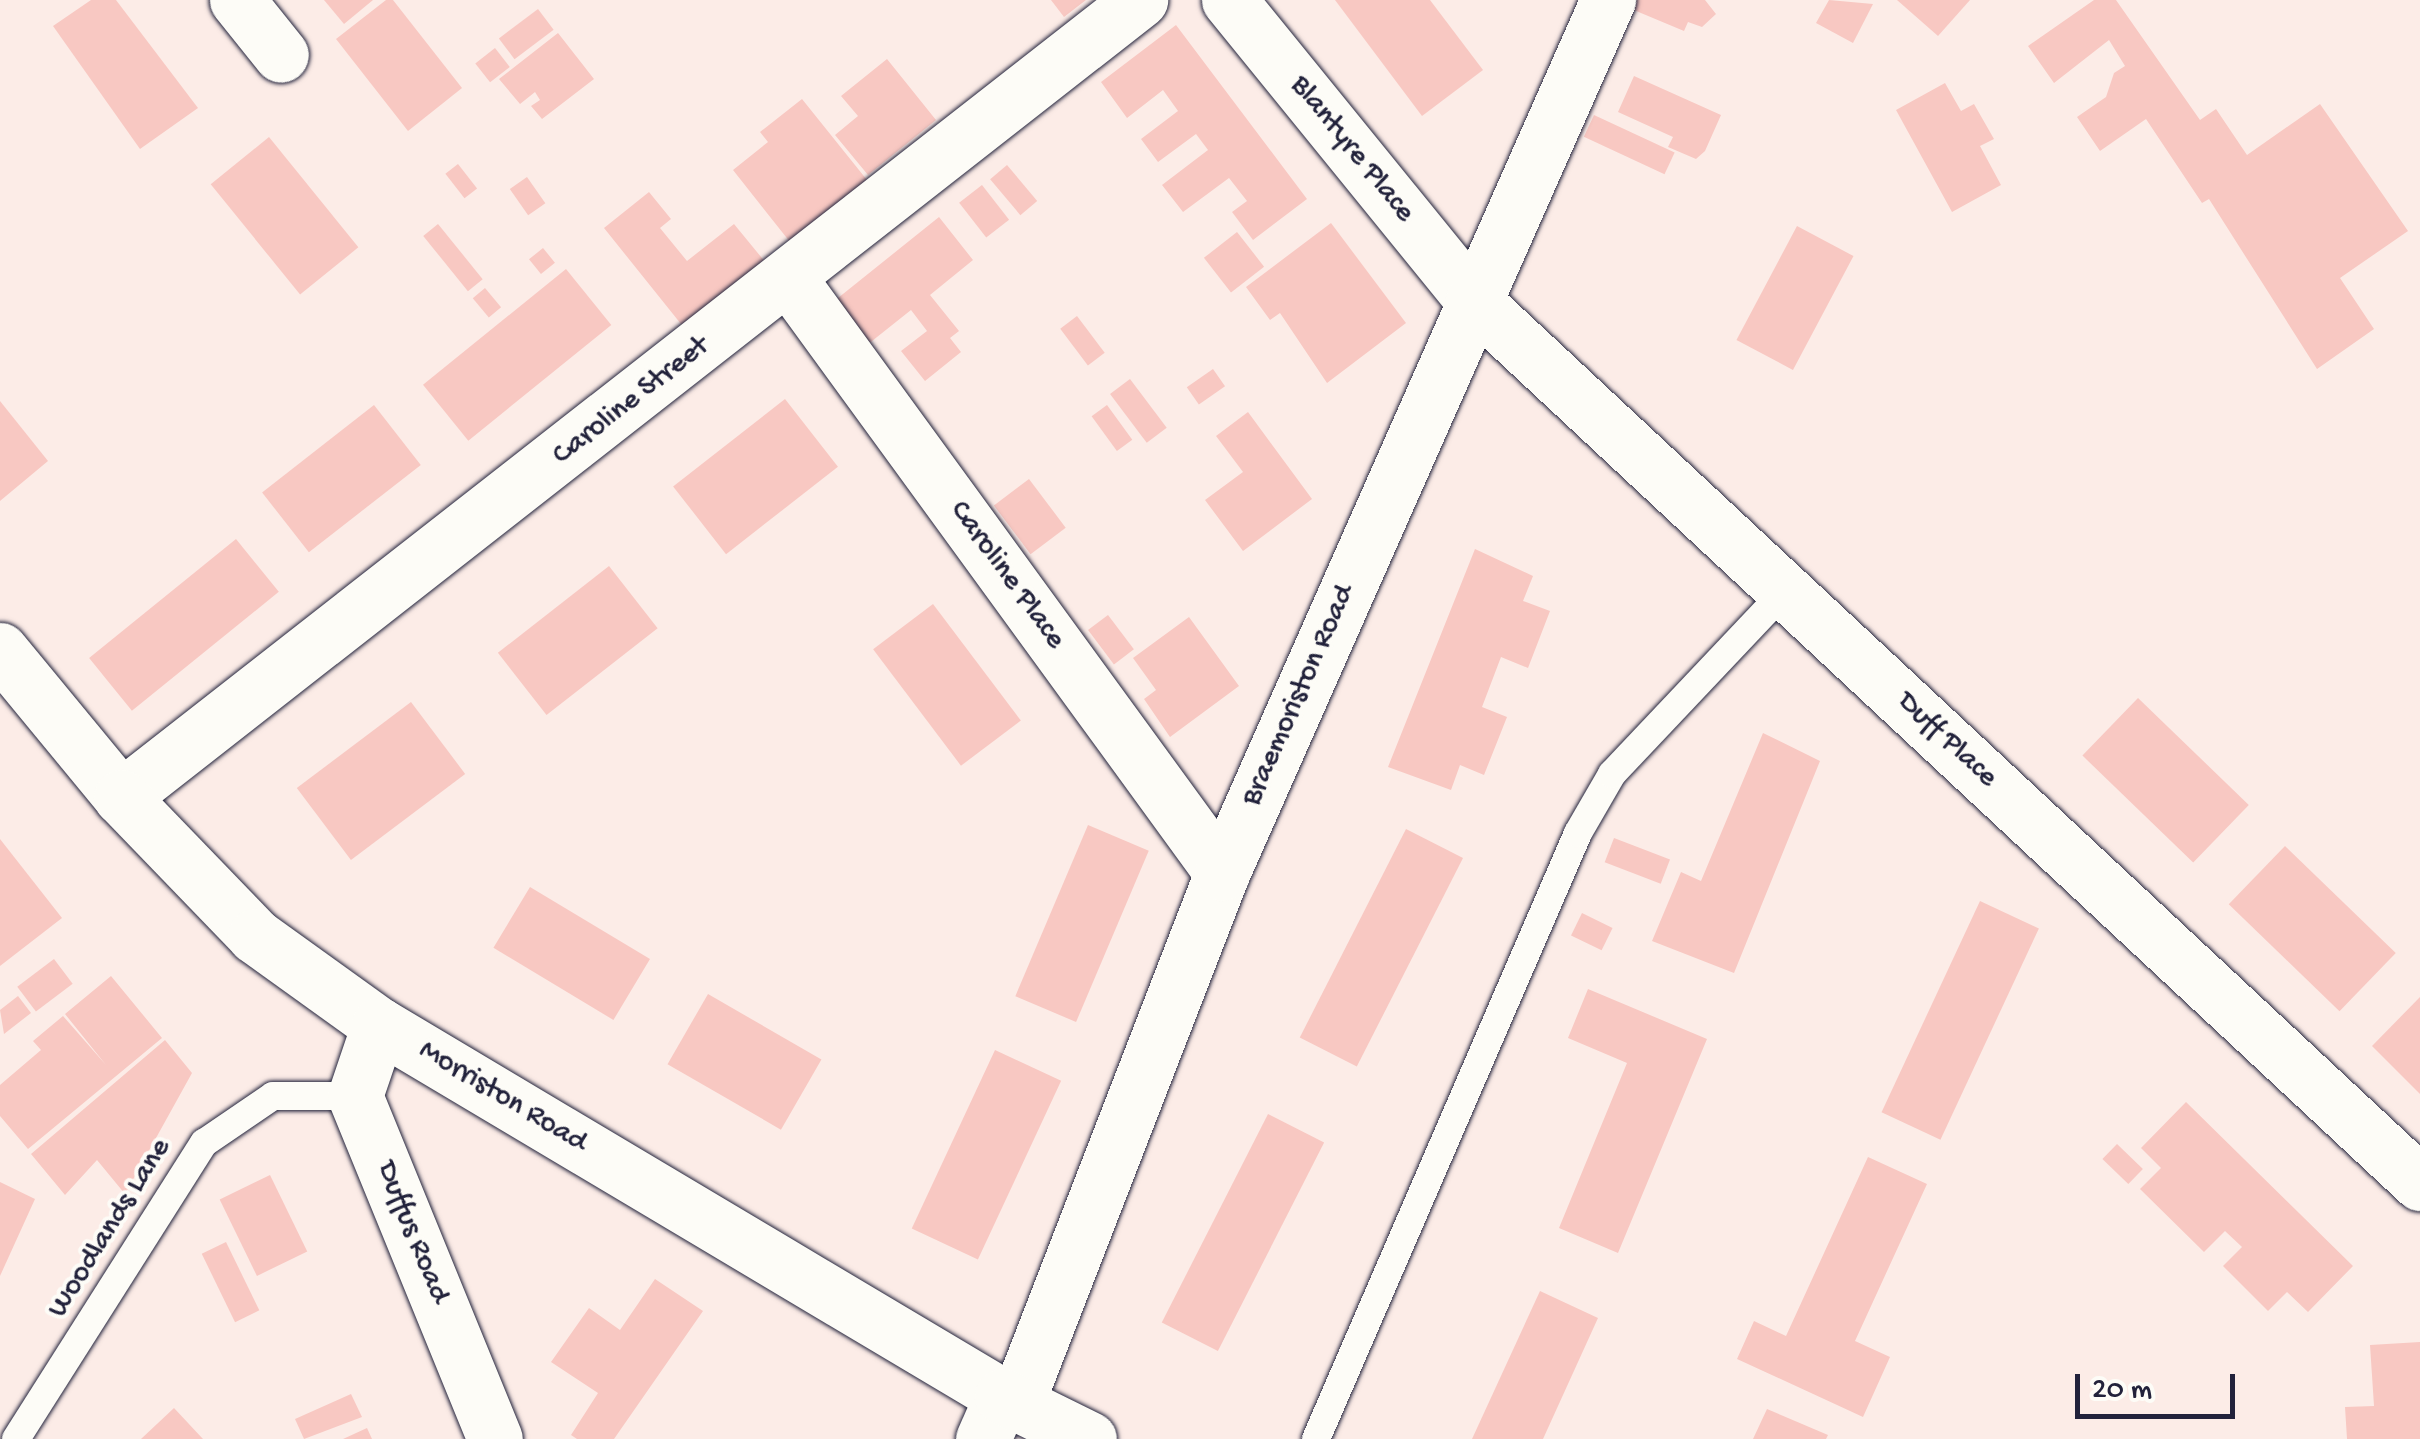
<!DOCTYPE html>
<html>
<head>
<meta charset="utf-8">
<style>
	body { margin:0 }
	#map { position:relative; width:2420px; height:1439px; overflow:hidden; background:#fcece7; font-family:"Gochi Hand",sans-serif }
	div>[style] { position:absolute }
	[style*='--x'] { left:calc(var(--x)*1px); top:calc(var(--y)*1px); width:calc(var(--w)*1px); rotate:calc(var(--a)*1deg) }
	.building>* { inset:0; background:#f8c8c2; transform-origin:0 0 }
	.roads { filter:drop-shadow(0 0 2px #22223b) drop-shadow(0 0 2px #22223b) }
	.lane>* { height:28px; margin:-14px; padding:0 14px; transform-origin:14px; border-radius:14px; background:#fdfcf7 }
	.street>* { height:55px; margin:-27.5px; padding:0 27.5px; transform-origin:27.5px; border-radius:27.5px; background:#fdfcf7 }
	.secondary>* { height:55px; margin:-27.5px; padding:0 27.5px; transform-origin:27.5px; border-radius:27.5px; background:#fdfcf7 }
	span { translate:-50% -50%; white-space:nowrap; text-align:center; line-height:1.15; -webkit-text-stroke:8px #fdfcf7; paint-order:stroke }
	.street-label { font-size:30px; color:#22223b }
	.scale { position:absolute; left:2075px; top:1374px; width:160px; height:45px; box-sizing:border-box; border:5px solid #22223b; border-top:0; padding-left:12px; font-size:30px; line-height:35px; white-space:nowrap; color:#22223b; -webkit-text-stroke:8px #fdfcf7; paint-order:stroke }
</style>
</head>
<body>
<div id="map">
	<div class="building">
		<i style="clip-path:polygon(91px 0,116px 0,198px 108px,140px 149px,53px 26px)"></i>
		<i style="clip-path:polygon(324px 0,373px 0,344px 24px)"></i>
		<i style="clip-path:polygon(386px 0,393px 0,462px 88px,408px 131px,336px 39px)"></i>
		<i style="clip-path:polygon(1051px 0,1086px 0,1064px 17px)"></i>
		<i style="clip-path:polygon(1335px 0,1430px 0,1483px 70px,1422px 116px)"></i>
		<i style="clip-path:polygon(1633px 0,1705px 0,1716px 14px,1702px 27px,1688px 22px,1684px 31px,1629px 8px)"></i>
		<i style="clip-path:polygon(1829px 0,1873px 4px,1853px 43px,1816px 23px)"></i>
		<i style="clip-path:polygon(1897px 0,1970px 0,1938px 36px)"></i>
		<i style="clip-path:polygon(2094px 0,2116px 0,2200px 120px,2216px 109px,2247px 155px,2320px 104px,2408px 231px,2340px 278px,2374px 329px,2317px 369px,2209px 199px,2202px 203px,2146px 119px,2100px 151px,2077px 117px,2106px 97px,2114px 73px,2125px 66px,2109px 40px,2054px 83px,2028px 46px)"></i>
		<i style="left:538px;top:9px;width:26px;height:49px;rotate:53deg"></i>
		<i style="clip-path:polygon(1176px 25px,1307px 199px,1253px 240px,1232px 212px,1247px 201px,1229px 178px,1183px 212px,1162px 185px,1208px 150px,1196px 134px,1158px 162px,1141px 139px,1178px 111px,1163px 90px,1127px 118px,1101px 82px)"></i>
		<i style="clip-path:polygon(558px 33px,594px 79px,542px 119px,531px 106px,540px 100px,535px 92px,520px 104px,499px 79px)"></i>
		<i style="left:495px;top:48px;width:24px;height:25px;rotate:52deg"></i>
		<i style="clip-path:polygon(887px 59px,936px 120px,868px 175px,835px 135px,858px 116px,841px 96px)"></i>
		<i style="clip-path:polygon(1634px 76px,1721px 115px,1705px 151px,1696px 159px,1668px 147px,1673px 137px,1618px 112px)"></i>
		<i style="clip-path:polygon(1945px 83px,1961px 111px,1974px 104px,1994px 139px,1980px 146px,2001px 185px,1952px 212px,1896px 110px)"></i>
		<i style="clip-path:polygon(802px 99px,867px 180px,790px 242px,733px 170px,768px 142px,760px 132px)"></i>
		<i style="left:1594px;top:115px;width:89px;height:24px;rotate:25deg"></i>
		<i style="left:269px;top:137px;width:142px;height:75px;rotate:51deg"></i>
		<i style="left:458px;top:164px;width:31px;height:16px;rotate:52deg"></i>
		<i style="left:1007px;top:165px;width:47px;height:22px;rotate:50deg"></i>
		<i style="left:527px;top:177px;width:32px;height:21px;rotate:55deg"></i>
		<i style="left:982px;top:185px;width:44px;height:29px;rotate:52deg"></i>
		<i style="clip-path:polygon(649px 192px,671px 219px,660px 228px,687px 261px,734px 224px,766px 263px,685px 329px,604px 228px)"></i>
		<i style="clip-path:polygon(939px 217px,973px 260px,930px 295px,959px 331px,950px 338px,961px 352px,925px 381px,901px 351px,927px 331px,911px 310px,867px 345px,833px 302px)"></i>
		<i style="clip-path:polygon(1331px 223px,1406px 323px,1327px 383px,1280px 313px,1270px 320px,1246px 287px)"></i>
		<i style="left:438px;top:224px;width:71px;height:19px;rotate:51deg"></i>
		<i style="left:1797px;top:226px;width:64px;height:129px;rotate:28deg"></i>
		<i style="left:1237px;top:232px;width:44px;height:42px;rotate:52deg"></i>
		<i style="left:543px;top:248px;width:19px;height:18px;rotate:51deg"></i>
		<i style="left:566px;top:269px;width:72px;height:184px;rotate:51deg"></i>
		<i style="left:485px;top:288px;width:25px;height:16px;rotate:50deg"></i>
		<i style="left:1077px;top:316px;width:46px;height:21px;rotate:53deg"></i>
		<i style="left:1213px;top:369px;width:21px;height:32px;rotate:55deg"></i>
		<i style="left:1130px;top:379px;width:61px;height:25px;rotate:53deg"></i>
		<i style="left:785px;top:399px;width:86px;height:142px;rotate:52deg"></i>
		<i style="clip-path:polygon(0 401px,48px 461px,0 501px)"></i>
		<i style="left:374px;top:405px;width:76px;height:142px;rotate:52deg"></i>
		<i style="left:1107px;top:405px;width:43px;height:19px;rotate:54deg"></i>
		<i style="clip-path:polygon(1248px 412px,1312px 499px,1243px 551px,1205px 500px,1243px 472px,1216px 436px)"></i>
		<i style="left:1029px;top:479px;width:61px;height:44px;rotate:53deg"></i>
		<i style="left:236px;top:539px;width:68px;height:189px;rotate:51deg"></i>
		<i style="clip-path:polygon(1475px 549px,1533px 576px,1523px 601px,1550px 611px,1528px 668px,1501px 657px,1482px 707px,1507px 717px,1484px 775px,1460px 765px,1451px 790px,1388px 767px)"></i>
		<i style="left:609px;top:566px;width:79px;height:141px;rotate:52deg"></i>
		<i style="left:933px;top:604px;width:146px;height:75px;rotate:53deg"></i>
		<i style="left:1108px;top:615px;width:43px;height:25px;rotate:53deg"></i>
		<i style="clip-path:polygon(1189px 617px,1239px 686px,1170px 737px,1144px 699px,1156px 690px,1133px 658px)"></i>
		<i style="left:2138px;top:698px;width:154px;height:80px;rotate:44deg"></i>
		<i style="left:411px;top:702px;width:90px;height:143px;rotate:53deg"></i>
		<i style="clip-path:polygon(1763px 733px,1820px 761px,1734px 973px,1652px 941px,1681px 872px,1701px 881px)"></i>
		<i style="left:1088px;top:825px;width:66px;height:186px;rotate:23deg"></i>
		<i style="left:1406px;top:829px;width:64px;height:234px;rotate:27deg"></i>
		<i style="left:1614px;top:838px;width:60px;height:26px;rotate:21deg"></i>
		<i style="clip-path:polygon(0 839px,62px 918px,0 966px)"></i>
		<i style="left:2285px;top:846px;width:154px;height:81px;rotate:44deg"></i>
		<i style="left:530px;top:887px;width:140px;height:71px;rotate:31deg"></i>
		<i style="left:1980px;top:901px;width:65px;height:233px;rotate:25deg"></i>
		<i style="left:1582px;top:913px;width:34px;height:25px;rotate:26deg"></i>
		<i style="left:54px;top:959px;width:31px;height:46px;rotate:53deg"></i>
		<i style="clip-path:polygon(111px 976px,162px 1038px,28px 1149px,0 1116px,0 1085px,41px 1050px,33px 1041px,63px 1016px,106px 1065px,65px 1014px)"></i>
		<i style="clip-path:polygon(1588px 989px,1707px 1039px,1618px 1253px,1559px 1228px,1627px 1063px,1568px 1038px)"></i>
		<i style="left:708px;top:994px;width:131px;height:81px;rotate:30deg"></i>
		<i style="clip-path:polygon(18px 996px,31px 1013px,4px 1034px,0 1010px)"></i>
		<i style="clip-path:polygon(2420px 997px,2420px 1094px,2372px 1046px)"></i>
		<i style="clip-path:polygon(165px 1040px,192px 1073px,125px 1194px,97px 1160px,65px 1195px,31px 1154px)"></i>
		<i style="left:995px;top:1050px;width:73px;height:197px;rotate:25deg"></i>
		<i style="clip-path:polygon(2186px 1102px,2353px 1266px,2308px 1312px,2287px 1292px,2268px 1311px,2223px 1266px,2242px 1247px,2225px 1231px,2204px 1252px,2140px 1189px,2161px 1168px,2141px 1148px)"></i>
		<i style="left:1268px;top:1114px;width:63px;height:234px;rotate:27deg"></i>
		<i style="left:2117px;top:1144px;width:36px;height:21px;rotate:44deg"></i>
		<i style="clip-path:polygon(1868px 1157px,1927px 1184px,1855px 1341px,1890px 1357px,1863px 1417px,1737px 1359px,1754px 1321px,1786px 1336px)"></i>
		<i style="left:270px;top:1175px;width:85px;height:56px;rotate:64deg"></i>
		<i style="clip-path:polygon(0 1182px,35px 1199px,0 1276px)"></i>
		<i style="left:226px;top:1242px;width:76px;height:27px;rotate:64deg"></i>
		<i style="clip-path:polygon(655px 1279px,703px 1311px,614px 1439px,577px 1439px,571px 1435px,598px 1393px,551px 1362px,589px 1308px,620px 1330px)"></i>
		<i style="clip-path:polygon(1540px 1291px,1598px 1318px,1543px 1439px,1472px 1439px)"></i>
		<i style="clip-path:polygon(2420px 1342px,2420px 1439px,2347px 1439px,2345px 1407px,2374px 1406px,2370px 1345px)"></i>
		<i style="clip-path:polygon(351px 1394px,362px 1417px,304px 1439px,295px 1419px)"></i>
		<i style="clip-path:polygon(174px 1408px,203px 1439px,141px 1439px)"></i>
		<i style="clip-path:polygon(1767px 1409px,1828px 1435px,1826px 1439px,1753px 1439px)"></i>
		<i style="clip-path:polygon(367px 1428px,372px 1439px,343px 1439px)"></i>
	</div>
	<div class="roads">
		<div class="lane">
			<i style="--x:16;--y:1439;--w:351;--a:-57.6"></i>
			<i style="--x:204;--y:1143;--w:83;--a:-34.3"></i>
			<i style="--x:273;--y:1096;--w:82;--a:0"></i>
			<i style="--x:1316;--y:1439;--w:660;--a:-66.62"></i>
			<i style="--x:1578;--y:833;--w:68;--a:-60"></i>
			<i style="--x:1612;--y:774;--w:252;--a:-46.6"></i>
		</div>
		<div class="street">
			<i style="--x:237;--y:0;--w:70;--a:51.3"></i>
			<i style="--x:1229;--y:0;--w:387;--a:50.9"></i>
			<i style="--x:1473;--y:300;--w:1295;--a:43"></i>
			<i style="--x:790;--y:280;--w:734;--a:53.93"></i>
			<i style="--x:121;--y:797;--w:1294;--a:-38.03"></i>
			<i style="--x:1017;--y:1402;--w:567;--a:-68.82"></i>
			<i style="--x:1222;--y:873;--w:955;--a:-66.15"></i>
			<i style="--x:983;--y:1439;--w:47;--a:-66.2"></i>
		</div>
		<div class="secondary">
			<i style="--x:0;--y:650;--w:190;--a:50.5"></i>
			<i style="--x:121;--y:797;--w:193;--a:46"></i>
			<i style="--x:255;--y:936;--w:153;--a:35.7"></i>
			<i style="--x:379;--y:1025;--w:725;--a:30.77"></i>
			<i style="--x:1002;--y:1396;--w:97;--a:26.3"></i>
			<i style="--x:379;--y:1025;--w:75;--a:108.7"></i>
			<i style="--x:355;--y:1096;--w:370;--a:67.8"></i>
		</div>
	</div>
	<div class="street-label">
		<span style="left:1351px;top:150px;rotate:51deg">Blantyre Place</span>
		<span style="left:632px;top:402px;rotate:-38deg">Caroline Street</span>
		<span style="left:1006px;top:576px;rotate:54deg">Caroline Place</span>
		<span style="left:1300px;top:696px;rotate:-66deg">Braemoriston Road</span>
		<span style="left:1946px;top:741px;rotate:43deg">Duff Place</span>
		<span style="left:502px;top:1098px;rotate:31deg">Morriston Road</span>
		<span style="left:111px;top:1229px;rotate:-58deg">Woodlands Lane</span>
		<span style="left:411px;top:1233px;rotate:68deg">Duffus Road</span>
	</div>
	<div class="scale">20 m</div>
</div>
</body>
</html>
